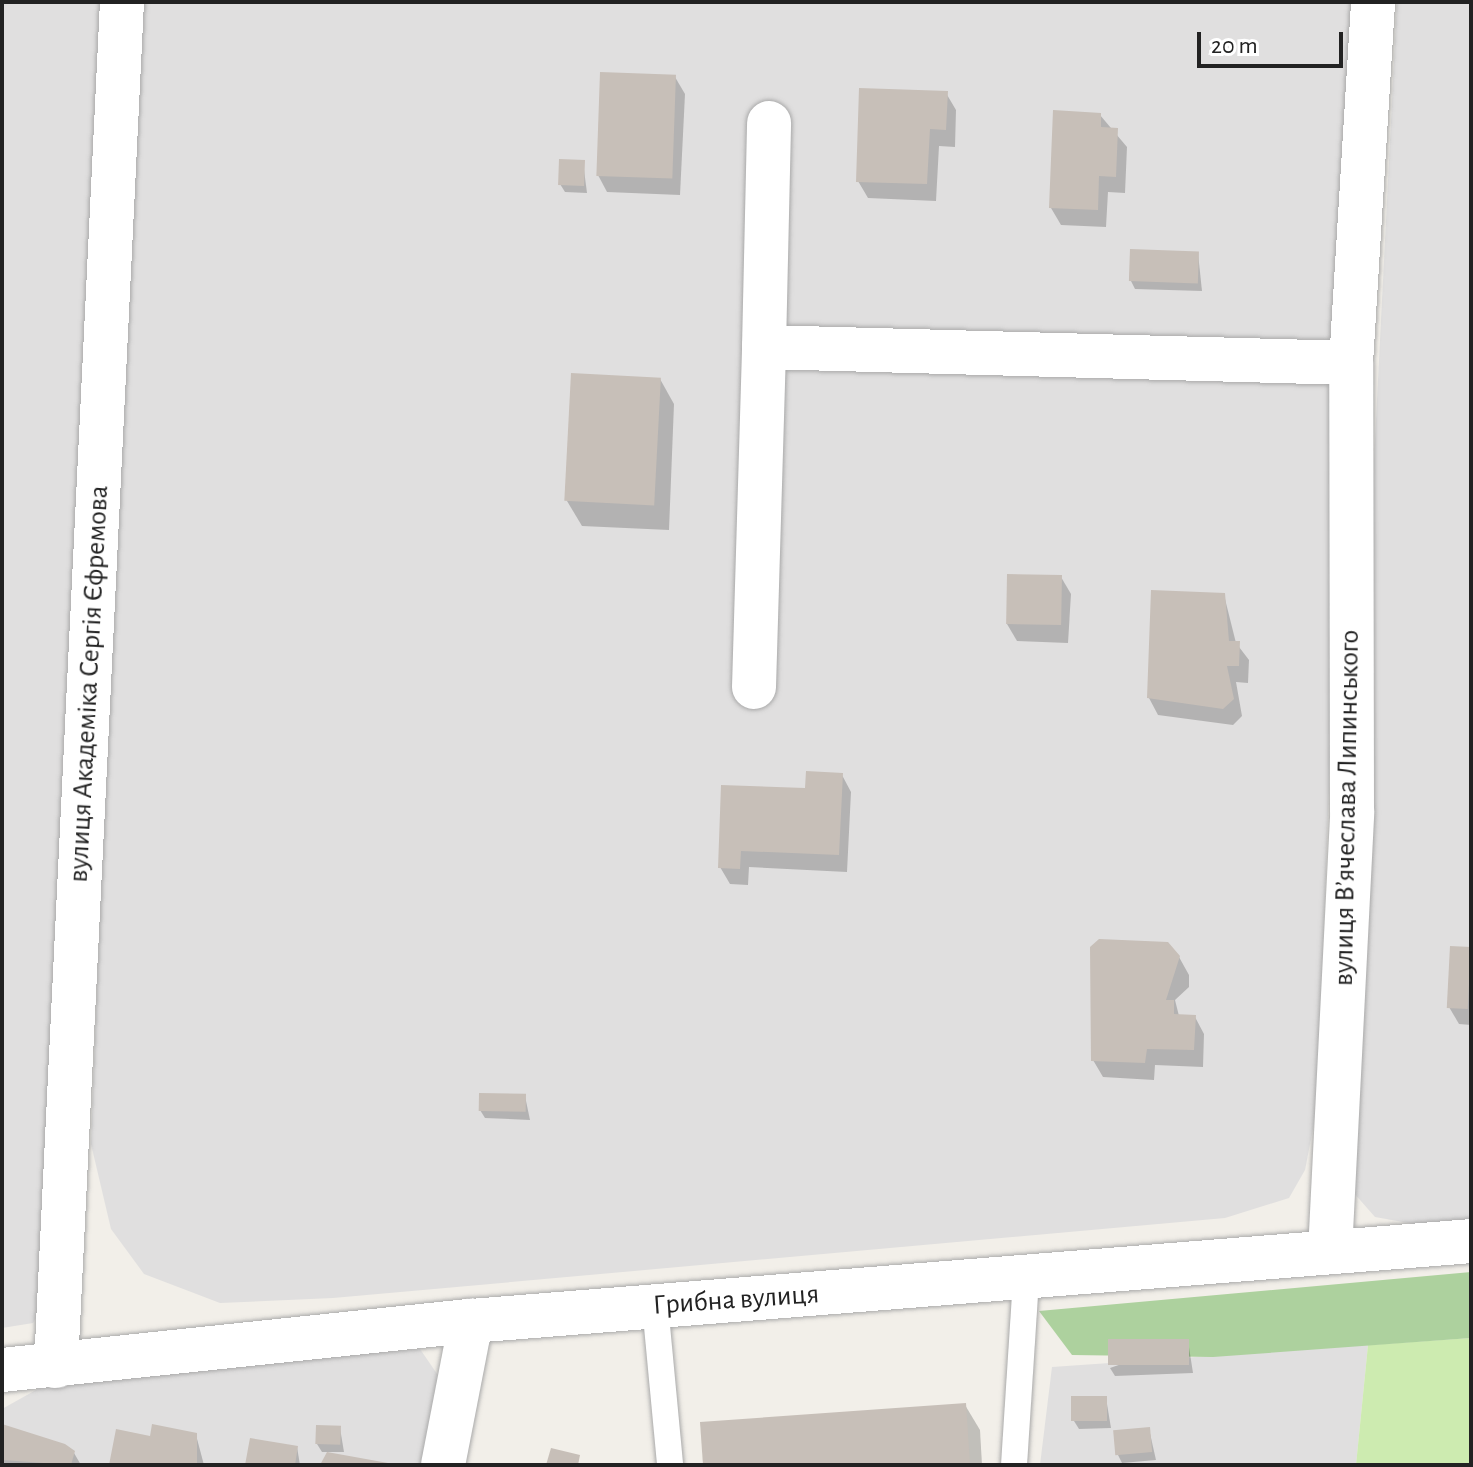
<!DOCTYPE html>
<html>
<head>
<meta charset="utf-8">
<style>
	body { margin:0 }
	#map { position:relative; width:1473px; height:1467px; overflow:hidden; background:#f2efe9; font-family:"Alegreya Sans",sans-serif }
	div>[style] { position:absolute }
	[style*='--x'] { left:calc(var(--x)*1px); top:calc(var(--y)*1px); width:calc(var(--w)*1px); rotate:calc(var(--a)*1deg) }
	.residential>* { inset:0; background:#e0dfdf }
	.grass>* { inset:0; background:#cdebb0 }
	.forest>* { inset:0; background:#add19e }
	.shadow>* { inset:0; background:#0003 }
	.building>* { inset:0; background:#c7bfb8; transform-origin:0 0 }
	.roads { filter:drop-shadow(0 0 2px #a9a9a9) drop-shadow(0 0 2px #a9a9a9) }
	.lane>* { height:26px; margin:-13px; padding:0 13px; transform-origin:13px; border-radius:13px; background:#fff }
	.street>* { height:44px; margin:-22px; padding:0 22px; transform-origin:22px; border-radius:22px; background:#fff }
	span { translate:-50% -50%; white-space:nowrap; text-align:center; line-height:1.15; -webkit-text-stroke:8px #fff; paint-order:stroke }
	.street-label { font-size:28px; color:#222 }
	.frame { position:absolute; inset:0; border:4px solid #222; pointer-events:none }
	.scale { position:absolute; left:1197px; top:32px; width:146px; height:36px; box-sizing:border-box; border:4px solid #222; border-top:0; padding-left:10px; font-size:24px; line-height:28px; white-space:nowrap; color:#222; -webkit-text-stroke:6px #fff; paint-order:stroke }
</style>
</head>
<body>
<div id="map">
	<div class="residential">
		<i style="clip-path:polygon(2px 2px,111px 2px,39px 1313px,33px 1323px,2px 1328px)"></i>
		<i style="clip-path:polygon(134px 2px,1356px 2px,1318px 1103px,1305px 1170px,1289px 1198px,1225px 1218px,333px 1298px,220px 1303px,144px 1274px,111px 1229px,91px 1144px)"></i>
		<i style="clip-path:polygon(1397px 2px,1471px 2px,1471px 1221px,1414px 1224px,1375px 1217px,1353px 1192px,1362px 700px)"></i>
		<i style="clip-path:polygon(1368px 1345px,1356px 1465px,1040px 1465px,1052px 1367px)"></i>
		<i style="clip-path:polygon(420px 1349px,444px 1384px,427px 1465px,2px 1465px,2px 1409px,59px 1377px)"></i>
	</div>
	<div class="grass">
		<i style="clip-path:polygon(1471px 1338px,1471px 1465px,1356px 1465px,1368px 1345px)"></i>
	</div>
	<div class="forest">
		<i style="clip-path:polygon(1471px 1272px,1471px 1338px,1213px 1357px,1072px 1355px,1039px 1311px)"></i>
	</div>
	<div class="shadow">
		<i style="clip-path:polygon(675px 77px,685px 94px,680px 195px,607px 192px,598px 175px)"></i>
		<i style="clip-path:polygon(946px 93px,956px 110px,955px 147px,939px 146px,936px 201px,868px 198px,858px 181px)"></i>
		<i style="clip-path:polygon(1100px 115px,1127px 147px,1125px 193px,1108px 192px,1106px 227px,1061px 225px,1051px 208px)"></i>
		<i style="clip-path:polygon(583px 162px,587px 193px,565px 192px,560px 184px)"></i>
		<i style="clip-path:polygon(1198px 253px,1202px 291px,1135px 289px,1131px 281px)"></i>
		<i style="clip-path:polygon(660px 379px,674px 404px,669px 530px,582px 526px,567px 501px)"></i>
		<i style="clip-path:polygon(1061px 577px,1071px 594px,1068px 643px,1017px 641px,1007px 624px)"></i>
		<i style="clip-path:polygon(1224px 595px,1236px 643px,1249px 660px,1248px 683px,1236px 682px,1242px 716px,1233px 725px,1158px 715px,1149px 698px)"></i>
		<i style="clip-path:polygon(842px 775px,851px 792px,847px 872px,749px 867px,748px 885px,730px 884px,720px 867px,807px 790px)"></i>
		<i style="clip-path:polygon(1471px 949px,1471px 1025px,1459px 1024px,1449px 1007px)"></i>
		<i style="clip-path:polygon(1179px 957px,1189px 975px,1189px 987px,1175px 1000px,1179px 1016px,1195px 1017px,1204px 1034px,1203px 1067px,1155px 1065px,1154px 1080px,1103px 1077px,1093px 1060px)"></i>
		<i style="clip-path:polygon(525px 1096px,530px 1120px,485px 1118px,480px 1110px)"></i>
		<i style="clip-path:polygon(1188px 1341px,1193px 1373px,1115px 1376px,1110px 1368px)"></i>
		<i style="clip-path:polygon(1106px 1398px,1111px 1428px,1079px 1429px,1074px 1421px)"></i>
		<i style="clip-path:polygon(965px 1405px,980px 1430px,982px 1465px,705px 1465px)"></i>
		<i style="clip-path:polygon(2px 1426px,74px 1453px,81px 1465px,2px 1465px)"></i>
		<i style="clip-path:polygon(340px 1428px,344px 1452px,322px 1452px,317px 1444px)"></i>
		<i style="clip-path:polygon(1149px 1429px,1156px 1460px,1122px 1463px,1118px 1455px)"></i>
		<i style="clip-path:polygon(196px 1435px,204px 1465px,111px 1465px,151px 1438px)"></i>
		<i style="clip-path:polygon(297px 1447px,300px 1465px,247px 1465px)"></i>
	</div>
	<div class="building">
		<i style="left:600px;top:72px;width:76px;height:104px;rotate:2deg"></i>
		<i style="clip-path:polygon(859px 88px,948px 91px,946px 130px,930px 129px,927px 184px,856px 182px)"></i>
		<i style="clip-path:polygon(1053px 110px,1101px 113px,1101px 127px,1118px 128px,1116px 177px,1099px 176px,1098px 210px,1049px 208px)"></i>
		<i style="left:559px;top:159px;width:26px;height:26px;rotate:2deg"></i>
		<i style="left:1130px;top:249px;width:69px;height:32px;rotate:2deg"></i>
		<i style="left:571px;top:373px;width:90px;height:128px;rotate:3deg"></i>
		<i style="left:1007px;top:574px;width:55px;height:50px;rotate:1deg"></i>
		<i style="clip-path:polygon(1151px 590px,1225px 593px,1229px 641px,1240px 641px,1239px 666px,1227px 666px,1234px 699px,1223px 709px,1147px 698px)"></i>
		<i style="clip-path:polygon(806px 771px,843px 773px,839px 855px,741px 851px,740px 869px,718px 868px,721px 785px,805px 788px)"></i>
		<i style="clip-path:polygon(1099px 939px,1168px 942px,1180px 956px,1166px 1000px,1174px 1000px,1174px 1014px,1196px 1015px,1194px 1050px,1147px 1049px,1145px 1063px,1091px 1061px,1090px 947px)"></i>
		<i style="left:1450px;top:946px;width:21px;height:62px;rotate:3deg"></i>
		<i style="left:479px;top:1093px;width:47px;height:18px;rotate:1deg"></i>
		<i style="left:1189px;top:1339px;width:26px;height:81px;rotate:90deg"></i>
		<i style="left:1107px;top:1396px;width:25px;height:36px;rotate:90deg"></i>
		<i style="clip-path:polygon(966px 1403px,970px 1465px,703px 1465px,700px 1422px)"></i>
		<i style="clip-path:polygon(2px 1424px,65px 1444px,75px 1451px,71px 1465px,2px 1460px)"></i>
		<i style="clip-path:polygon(152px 1424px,197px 1433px,197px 1465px,109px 1465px,116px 1429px,150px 1436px)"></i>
		<i style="left:316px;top:1425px;width:25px;height:19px;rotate:2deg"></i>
		<i style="left:1150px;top:1427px;width:25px;height:37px;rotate:85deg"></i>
		<i style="clip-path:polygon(250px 1438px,298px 1446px,295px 1465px,245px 1465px)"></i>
		<i style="clip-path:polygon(551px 1448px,580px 1455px,578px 1465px,546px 1465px)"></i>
		<i style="clip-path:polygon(327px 1452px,388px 1463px,388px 1465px,320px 1465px)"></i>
	</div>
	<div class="roads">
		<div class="lane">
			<i style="--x:655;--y:1305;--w:161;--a:84.6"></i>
			<i style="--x:1014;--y:1465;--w:185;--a:-86.3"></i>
		</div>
		<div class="street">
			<i style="--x:764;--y:347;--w:224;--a:-88.7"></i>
			<i style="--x:754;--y:687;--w:340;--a:-88.3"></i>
			<i style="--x:764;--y:347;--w:587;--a:1.56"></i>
			<i style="--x:1330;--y:1252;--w:441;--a:-87.1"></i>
			<i style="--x:1352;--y:812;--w:449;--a:-90.1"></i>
			<i style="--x:1351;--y:363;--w:362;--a:-86.5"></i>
			<i style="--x:56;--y:1366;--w:1366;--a:-87.23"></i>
			<i style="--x:2;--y:1370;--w:472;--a:-6"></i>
			<i style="--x:471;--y:1321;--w:1003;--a:-4.57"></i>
			<i style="--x:443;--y:1465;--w:147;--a:-79"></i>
		</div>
	</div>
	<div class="street-label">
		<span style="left:89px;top:684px;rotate:-87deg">вулиця Академіка Сергія Єфремова</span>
		<span style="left:1347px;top:808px;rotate:-89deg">вулиця Вʼячеслава Липинського</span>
		<span style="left:736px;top:1300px;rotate:-4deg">Грибна вулиця</span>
	</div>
	<div class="frame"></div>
	<div class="scale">20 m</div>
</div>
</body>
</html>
